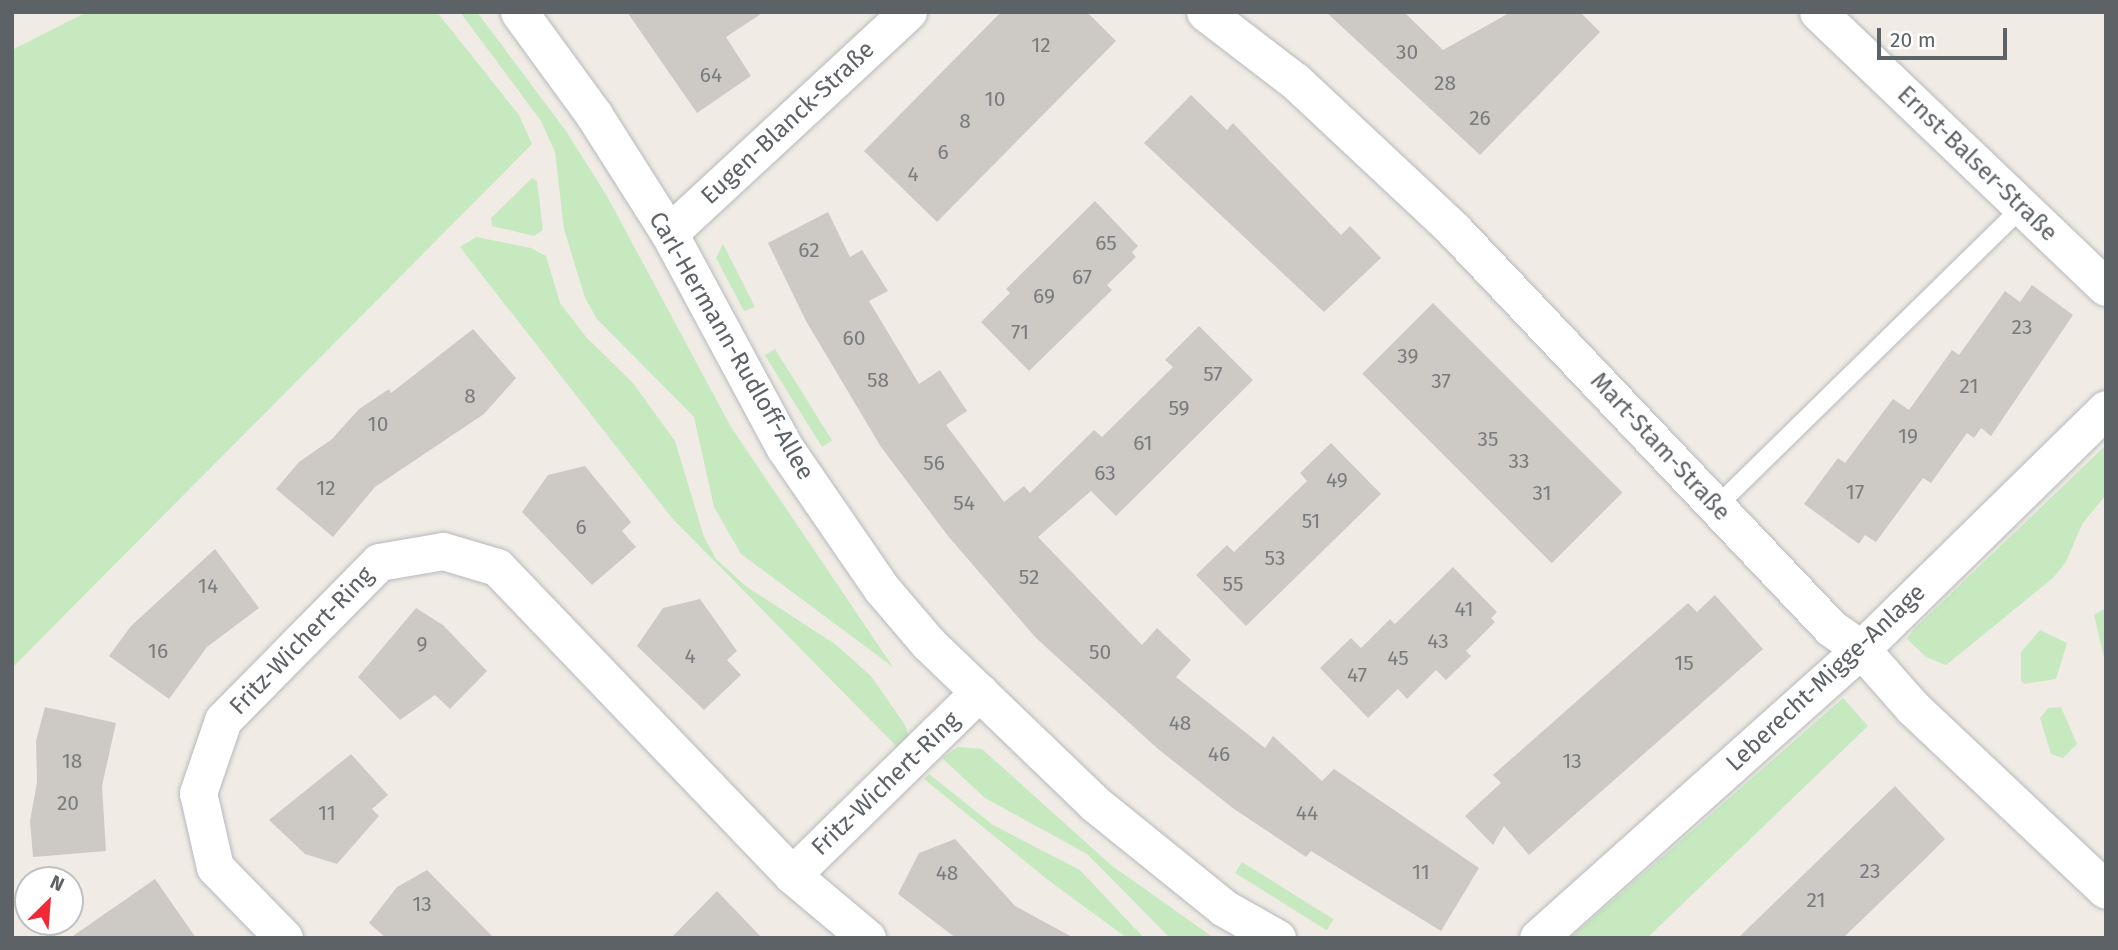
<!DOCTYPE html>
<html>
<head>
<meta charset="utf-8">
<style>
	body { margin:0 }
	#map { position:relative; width:2118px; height:950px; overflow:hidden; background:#f0ece5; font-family:"Fira Sans",sans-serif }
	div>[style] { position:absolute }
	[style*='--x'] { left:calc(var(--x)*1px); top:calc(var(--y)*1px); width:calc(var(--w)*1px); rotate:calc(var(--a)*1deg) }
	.green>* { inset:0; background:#c6e9c0; transform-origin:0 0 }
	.building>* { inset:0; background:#cdc9c4; transform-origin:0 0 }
	.roads { filter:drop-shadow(0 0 2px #b6b9bd) drop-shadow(0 0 2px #b6b9bd) }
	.lane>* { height:18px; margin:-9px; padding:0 9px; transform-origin:9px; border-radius:9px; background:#fff }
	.street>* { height:37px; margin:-18.5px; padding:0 18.5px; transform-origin:18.5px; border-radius:18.5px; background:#fff }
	span { translate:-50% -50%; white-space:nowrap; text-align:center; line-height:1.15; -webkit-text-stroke:5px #fff; paint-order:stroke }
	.number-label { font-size:21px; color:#797c7e }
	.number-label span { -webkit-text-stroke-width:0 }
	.street-label { font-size:24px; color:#5d6266 }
	.frame { position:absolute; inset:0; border:14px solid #5d6266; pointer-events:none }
	.north { position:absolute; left:14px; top:866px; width:70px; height:70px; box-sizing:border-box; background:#fff; border:2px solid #bec0c2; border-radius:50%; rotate:25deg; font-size:19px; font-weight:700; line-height:28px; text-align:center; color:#5d6266 }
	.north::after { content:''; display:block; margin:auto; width:24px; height:32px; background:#f32836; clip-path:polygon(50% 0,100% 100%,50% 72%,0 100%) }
	.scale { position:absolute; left:1877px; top:28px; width:130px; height:32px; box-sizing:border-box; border:4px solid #5d6266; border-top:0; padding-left:9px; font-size:21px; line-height:24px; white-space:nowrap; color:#5d6266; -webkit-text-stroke:5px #fff; paint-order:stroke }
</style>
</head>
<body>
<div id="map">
	<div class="green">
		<i style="clip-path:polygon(87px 12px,437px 12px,519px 115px,532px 144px,12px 668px,12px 50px)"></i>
		<i style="clip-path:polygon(460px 12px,477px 12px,566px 131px,608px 198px,731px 427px,893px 667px,741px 554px,714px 507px,694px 417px,597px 319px,585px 298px,564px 229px,555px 152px,541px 121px)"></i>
		<i style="clip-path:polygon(532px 178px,537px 181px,543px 230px,534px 236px,492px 226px,491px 218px)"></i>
		<i style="clip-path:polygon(476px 237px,531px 248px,546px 256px,560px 303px,586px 337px,633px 383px,675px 441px,704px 537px,716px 559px,747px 587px,835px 644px,871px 676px,905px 725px,910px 739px,900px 750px,672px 518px,460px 247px)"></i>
		<i style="clip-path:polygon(723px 244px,755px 307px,744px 311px,716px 258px)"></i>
		<i style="left:775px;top:349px;width:108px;height:12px;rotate:58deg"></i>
		<i style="clip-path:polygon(2106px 445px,2106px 495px,2082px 524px,2066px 562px,2053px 578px,1946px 665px,1926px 657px,1907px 639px,1914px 629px)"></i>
		<i style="clip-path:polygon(2106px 608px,2106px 661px,2105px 662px,2094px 615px)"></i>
		<i style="clip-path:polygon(2040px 630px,2067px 643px,2056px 679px,2025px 684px,2021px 681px,2021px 652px)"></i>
		<i style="clip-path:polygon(1843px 698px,1868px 726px,1647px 938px,1570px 938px)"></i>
		<i style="clip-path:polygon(2061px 707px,2077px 744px,2063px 758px,2051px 754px,2040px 718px,2048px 708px)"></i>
		<i style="clip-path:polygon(958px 747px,982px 749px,1111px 865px,1214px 938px,1170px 938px,1087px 854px,985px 798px,942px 758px)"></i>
		<i style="clip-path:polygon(929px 774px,993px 825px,1080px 870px,1144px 938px,1127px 938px,1048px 880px,924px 779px)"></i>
		<i style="left:1242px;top:862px;width:108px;height:13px;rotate:32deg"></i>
	</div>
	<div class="building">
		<i style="clip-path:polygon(627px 12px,764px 12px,726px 37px,751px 76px,697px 113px)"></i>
		<i style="clip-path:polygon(1001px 12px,1087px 12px,1116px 41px,937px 222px,864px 151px)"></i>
		<i style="clip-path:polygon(1326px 12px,1404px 12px,1443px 50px,1511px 12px,1580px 12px,1600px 32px,1480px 155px)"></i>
		<i style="clip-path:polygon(1191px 95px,1227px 130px,1233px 123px,1341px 235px,1350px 226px,1381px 258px,1324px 312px,1144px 143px)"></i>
		<i style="clip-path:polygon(1095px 201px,1138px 246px,1132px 252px,1136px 257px,1107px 285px,1112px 290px,1029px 371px,981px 322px,1010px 293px,1006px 289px)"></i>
		<i style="clip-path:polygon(828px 212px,850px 257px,862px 250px,888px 291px,869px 301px,919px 384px,940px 370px,967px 411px,946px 425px,1004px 502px,1024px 486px,1030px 493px,1094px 430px,1102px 437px,1173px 367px,1165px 360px,1199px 326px,1253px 380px,1116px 516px,1091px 491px,1038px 537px,1142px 645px,1157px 628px,1191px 660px,1176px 677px,1265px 748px,1273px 736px,1322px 781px,1334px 769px,1479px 868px,1441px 931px,1311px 851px,1306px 857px,1234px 809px,1158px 749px,1036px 638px,948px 536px,881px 447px,806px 321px,768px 243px)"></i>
		<i style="clip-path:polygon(2032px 285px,2073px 315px,1991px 436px,1981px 428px,1974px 438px,1967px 433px,1931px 483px,1923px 478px,1876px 542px,1865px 535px,1859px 544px,1804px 504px,1838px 458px,1845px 463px,1893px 399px,1909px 410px,1952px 350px,1959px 355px,2005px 291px,2020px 302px)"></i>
		<i style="left:1433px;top:303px;width:268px;height:100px;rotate:45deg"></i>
		<i style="clip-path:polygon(473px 329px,516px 378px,484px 414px,375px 487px,333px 537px,276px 489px,299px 462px,332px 439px,359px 409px,389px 389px,391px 393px)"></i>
		<i style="clip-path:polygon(1331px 443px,1381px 494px,1246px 626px,1196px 575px,1227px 545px,1234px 552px,1307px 481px,1300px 473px)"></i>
		<i style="clip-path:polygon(585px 466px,631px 522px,622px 531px,636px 547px,592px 585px,522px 512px,548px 475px)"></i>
		<i style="clip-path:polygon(215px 549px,259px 608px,207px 647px,169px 699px,109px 656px,131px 626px)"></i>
		<i style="clip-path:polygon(1453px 567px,1497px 612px,1491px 618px,1495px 622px,1466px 651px,1471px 656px,1446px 680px,1436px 670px,1407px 699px,1398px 689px,1368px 718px,1320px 668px,1351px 638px,1361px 648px,1390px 619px,1395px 624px)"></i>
		<i style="clip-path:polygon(1715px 595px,1763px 649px,1529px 855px,1504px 826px,1493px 845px,1465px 816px,1501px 783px,1493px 775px,1688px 603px,1697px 612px)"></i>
		<i style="clip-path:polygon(700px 599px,737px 651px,727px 660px,741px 675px,704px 710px,637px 646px,663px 608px)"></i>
		<i style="clip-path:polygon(416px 608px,443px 625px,487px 671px,450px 709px,435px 695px,400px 720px,358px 677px)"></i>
		<i style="clip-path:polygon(45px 707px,116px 723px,102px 786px,106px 851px,33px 857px,30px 821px,37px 782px,36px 741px)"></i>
		<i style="clip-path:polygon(351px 754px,388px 795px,372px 809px,379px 816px,337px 864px,305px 854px,269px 820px)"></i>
		<i style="clip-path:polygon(1895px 786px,1945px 839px,1925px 859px,1843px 938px,1738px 938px)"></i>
		<i style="clip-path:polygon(955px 839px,1015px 906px,1074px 938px,956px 938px,898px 894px,919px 853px)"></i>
		<i style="clip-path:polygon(427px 870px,494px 938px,386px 938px,369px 923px,397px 887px)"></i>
		<i style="clip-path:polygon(155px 879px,196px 938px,70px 938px)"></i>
		<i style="clip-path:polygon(717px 891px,762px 938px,671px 938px)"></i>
	</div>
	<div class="roads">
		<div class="lane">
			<i style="--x:1716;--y:507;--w:429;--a:-44.4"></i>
		</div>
		<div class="street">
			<i style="--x:519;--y:12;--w:127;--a:53.9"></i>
			<i style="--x:594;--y:115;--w:140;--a:57.6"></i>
			<i style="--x:669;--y:233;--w:244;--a:61.7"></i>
			<i style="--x:785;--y:448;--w:171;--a:55.5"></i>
			<i style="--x:882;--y:589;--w:71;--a:49.6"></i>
			<i style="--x:928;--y:643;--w:231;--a:43.9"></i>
			<i style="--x:1094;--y:803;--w:167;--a:38.9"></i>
			<i style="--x:1224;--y:908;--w:61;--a:29.5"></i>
			<i style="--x:1205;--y:12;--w:113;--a:37.5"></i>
			<i style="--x:1295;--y:81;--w:218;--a:43.1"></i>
			<i style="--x:1454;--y:230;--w:548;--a:46.55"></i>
			<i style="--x:1831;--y:628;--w:37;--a:35"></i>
			<i style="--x:1861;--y:649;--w:79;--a:48.6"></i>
			<i style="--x:1913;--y:708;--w:265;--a:43.3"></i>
			<i style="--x:1818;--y:12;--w:398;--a:43.7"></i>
			<i style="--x:669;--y:233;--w:326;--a:-42.8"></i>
			<i style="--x:792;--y:875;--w:262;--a:-44.4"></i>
			<i style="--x:284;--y:938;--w:99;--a:-134.2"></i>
			<i style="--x:215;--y:867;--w:76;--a:-102.9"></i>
			<i style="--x:198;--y:793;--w:77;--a:-71.1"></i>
			<i style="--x:223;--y:720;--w:222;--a:-45.4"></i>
			<i style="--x:379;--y:562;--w:65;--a:-9.8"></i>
			<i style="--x:443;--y:551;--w:56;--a:16.5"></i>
			<i style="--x:497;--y:567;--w:426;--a:46.2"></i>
			<i style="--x:792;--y:875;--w:98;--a:40"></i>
			<i style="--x:1538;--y:938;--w:433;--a:-41.8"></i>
			<i style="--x:1861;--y:649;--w:343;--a:-44.4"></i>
		</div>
	</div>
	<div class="number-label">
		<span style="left:1041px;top:45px">12</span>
		<span style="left:1407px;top:52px">30</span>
		<span style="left:711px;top:75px">64</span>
		<span style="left:1445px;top:83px">28</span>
		<span style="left:995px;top:99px">10</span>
		<span style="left:1480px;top:118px">26</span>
		<span style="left:965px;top:121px">8</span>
		<span style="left:943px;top:152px">6</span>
		<span style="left:913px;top:174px">4</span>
		<span style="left:1106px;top:243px">65</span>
		<span style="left:809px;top:250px">62</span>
		<span style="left:1082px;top:277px">67</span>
		<span style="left:1044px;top:296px">69</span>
		<span style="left:2022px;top:327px">23</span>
		<span style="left:1020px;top:332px">71</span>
		<span style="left:854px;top:338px">60</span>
		<span style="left:1408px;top:356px">39</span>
		<span style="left:1213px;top:374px">57</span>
		<span style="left:878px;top:380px">58</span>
		<span style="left:1441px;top:381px">37</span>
		<span style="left:1969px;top:386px">21</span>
		<span style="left:470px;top:396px">8</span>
		<span style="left:1179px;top:408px">59</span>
		<span style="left:378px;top:424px">10</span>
		<span style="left:1908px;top:436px">19</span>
		<span style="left:1488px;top:439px">35</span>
		<span style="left:1143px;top:443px">61</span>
		<span style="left:1519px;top:461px">33</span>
		<span style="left:934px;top:463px">56</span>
		<span style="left:1105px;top:473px">63</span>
		<span style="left:1337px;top:480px">49</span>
		<span style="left:326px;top:488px">12</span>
		<span style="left:1855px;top:492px">17</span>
		<span style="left:1542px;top:493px">31</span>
		<span style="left:964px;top:503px">54</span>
		<span style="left:1311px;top:521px">51</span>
		<span style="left:581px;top:527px">6</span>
		<span style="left:1275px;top:558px">53</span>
		<span style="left:1029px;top:577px">52</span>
		<span style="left:1233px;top:584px">55</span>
		<span style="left:208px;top:586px">14</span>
		<span style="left:1464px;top:609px">41</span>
		<span style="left:1438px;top:641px">43</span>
		<span style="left:422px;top:644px">9</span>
		<span style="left:158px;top:651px">16</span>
		<span style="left:1100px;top:652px">50</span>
		<span style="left:690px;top:656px">4</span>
		<span style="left:1398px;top:658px">45</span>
		<span style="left:1684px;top:663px">15</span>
		<span style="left:1357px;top:675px">47</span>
		<span style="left:1180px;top:723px">48</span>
		<span style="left:1219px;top:754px">46</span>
		<span style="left:72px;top:761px">18</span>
		<span style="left:1572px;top:761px">13</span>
		<span style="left:68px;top:803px">20</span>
		<span style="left:327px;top:813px">11</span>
		<span style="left:1307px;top:813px">44</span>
		<span style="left:1870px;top:871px">23</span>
		<span style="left:1421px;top:872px">11</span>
		<span style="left:947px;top:873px">48</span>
		<span style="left:1816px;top:900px">21</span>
		<span style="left:422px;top:904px">13</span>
	</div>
	<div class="street-label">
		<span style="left:788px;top:123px;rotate:-43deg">Eugen-Blanck-Straße</span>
		<span style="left:1977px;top:164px;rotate:44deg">Ernst-Balser-Straße</span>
		<span style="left:731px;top:346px;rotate:60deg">Carl-Hermann-Rudloff-Allee</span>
		<span style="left:1660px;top:447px;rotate:47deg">Mart-Stam-Straße</span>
		<span style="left:302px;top:641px;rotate:-46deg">Fritz-Wichert-Ring</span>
		<span style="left:1826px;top:678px;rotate:-43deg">Leberecht-Migge-Anlage</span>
		<span style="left:886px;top:784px;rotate:-44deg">Fritz-Wichert-Ring</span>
	</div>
	<div class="frame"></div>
	<div class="north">N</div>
	<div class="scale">20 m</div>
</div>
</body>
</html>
